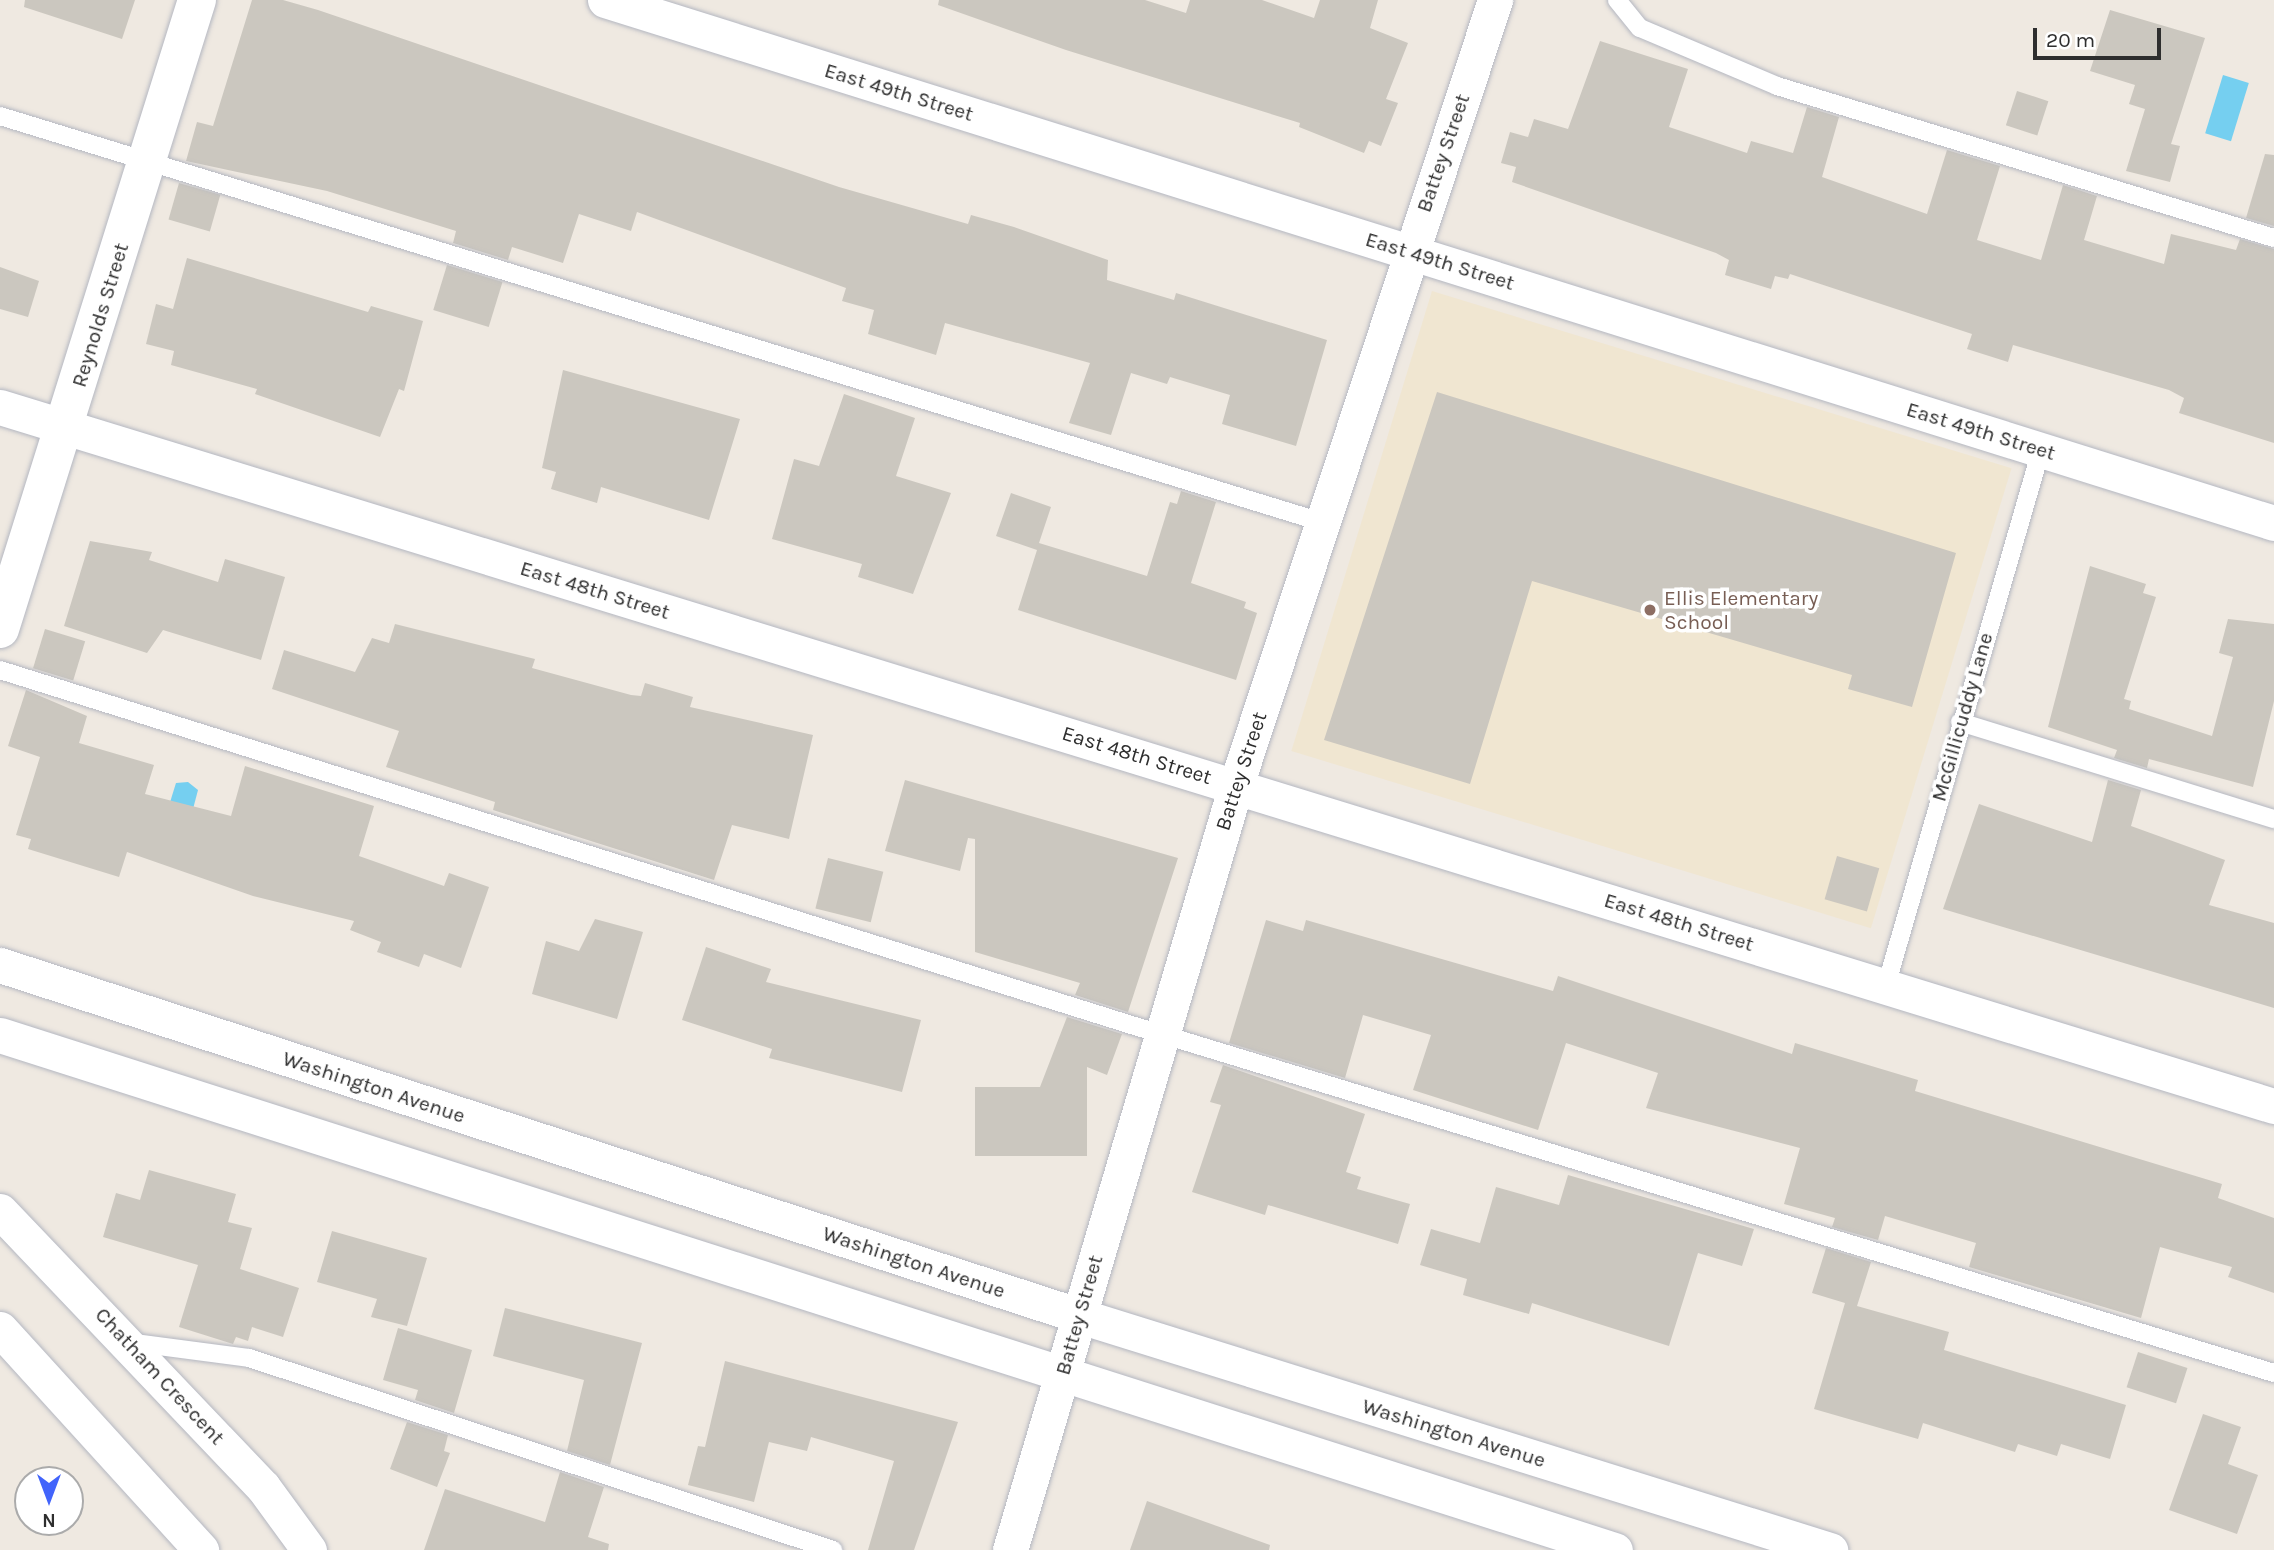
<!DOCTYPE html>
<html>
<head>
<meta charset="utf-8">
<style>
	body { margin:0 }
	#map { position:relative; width:2274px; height:1550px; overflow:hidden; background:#efe9e1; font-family:Karla,sans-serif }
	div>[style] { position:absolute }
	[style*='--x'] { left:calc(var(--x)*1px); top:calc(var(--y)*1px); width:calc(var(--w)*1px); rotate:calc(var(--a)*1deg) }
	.education>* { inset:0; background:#f0e6d1; transform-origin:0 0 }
	.water>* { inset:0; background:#75cff0; transform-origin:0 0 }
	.building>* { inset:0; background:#cbc7bf; transform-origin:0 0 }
	.roads { filter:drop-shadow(0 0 2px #b4b7c1) drop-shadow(0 0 2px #b4b7c1) }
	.lane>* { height:18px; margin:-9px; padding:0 9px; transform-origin:9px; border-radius:9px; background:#fff }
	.street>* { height:35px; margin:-17.5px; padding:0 17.5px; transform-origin:17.5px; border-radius:17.5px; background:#fff }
	.secondary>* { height:38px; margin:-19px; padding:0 19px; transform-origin:19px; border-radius:19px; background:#fff }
	.dots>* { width:19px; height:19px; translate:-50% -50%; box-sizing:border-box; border:4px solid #fff; border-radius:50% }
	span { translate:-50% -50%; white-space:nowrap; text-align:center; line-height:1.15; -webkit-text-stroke:7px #fff; paint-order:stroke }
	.street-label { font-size:21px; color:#2e2e2e }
	.education-label { font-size:21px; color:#785e54 }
	.left { translate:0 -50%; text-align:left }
	.north { position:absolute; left:14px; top:1466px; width:70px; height:70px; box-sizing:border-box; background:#fff; border:2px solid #ababab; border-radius:50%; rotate:180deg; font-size:19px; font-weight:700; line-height:28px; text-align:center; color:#2e2e2e }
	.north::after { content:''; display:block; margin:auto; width:24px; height:32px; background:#4264fb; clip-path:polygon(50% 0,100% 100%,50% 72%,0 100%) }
	.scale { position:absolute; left:2033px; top:28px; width:128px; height:32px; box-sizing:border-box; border:4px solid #2e2e2e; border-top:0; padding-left:9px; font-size:21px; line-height:24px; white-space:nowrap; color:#2e2e2e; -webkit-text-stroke:5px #fff; paint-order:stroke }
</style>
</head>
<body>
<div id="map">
	<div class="education">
		<i style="left:1432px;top:291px;width:606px;height:481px;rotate:17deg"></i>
	</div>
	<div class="water">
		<i style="left:2223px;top:75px;width:27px;height:61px;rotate:17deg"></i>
		<i style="clip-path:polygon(188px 782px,198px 790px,183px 847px,158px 841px,176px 783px)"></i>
	</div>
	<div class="building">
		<i style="clip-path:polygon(25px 0,135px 0,122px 39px,24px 7px)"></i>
		<i style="clip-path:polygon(252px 0,283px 0,318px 10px,839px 187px,968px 224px,971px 215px,1014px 227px,1108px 260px,1107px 280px,1174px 300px,1176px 293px,1327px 340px,1296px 446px,1222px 424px,1230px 395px,1170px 377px,1167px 384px,1131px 373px,1111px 435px,1069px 423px,1090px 363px,945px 323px,936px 355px,868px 334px,874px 310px,842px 301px,846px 288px,637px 212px,631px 231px,579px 214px,563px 263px,512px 247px,508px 260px,453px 243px,456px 231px,327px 191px,186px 161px,197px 122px,213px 126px)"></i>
		<i style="clip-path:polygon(939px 0,1145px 0,1186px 13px,1190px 0,1262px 0,1314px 18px,1320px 0,1378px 0,1370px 28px,1408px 43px,1386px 99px,1398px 103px,1381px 146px,1369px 141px,1364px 153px,1299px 127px,1300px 123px,1066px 50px,938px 5px)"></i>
		<i style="clip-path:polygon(2110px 10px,2205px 38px,2171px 144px,2180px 146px,2170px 182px,2126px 171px,2145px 109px,2129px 104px,2135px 85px,2090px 71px)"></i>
		<i style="clip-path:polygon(1600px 41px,1688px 69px,1669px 127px,1747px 153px,1751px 141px,1793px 153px,1807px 107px,1839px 117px,1822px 177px,1927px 214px,1947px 150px,2000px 166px,1977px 240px,2041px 260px,2063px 185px,2097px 196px,2084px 240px,2164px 264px,2171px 234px,2236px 250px,2240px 239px,2274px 249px,2274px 443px,2179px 413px,2184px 398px,2169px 390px,2013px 345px,2008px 362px,1967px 349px,1972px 334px,1790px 274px,1788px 279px,1775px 276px,1771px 289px,1725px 275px,1729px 260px,1716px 253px,1512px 182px,1516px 167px,1501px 163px,1510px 132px,1528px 137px,1534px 119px,1568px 129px)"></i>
		<i style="left:2017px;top:91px;width:33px;height:36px;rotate:18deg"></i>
		<i style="clip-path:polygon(2265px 154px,2274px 155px,2274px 226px,2246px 218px)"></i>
		<i style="left:179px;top:183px;width:43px;height:38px;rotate:16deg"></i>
		<i style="clip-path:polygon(187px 258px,368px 312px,371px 306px,423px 321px,404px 391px,399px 389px,380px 437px,255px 394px,257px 389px,171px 365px,174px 351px,146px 344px,156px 304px,173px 309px)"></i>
		<i style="left:447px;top:265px;width:58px;height:47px;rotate:17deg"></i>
		<i style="clip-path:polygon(0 267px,39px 281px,28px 317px,0 309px)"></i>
		<i style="clip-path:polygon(563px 370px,740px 419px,709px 520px,601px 487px,597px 503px,551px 489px,556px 472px,542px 468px)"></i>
		<i style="clip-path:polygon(1437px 392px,1956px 553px,1912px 707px,1848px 689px,1852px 675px,1532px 581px,1470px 784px,1324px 740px)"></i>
		<i style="clip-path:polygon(844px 394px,915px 418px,896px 476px,951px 493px,913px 594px,858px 577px,862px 564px,772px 539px,794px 459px,819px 466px)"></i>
		<i style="clip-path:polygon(1181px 491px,1216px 502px,1191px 583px,1246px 602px,1244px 608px,1257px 613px,1236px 680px,1018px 610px,1037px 550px,996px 536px,1011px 493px,1051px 507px,1039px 543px,1147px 576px,1170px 502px,1177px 504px)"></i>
		<i style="clip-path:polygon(90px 541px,152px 552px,149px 560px,218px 582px,225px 559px,285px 577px,261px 660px,163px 630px,147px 653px,64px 626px)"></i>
		<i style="clip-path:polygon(2090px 566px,2146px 584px,2143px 593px,2156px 597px,2124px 699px,2131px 701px,2129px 709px,2212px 736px,2233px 657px,2219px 653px,2228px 619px,2274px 624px,2274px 701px,2253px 787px,2149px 759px,2147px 768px,2114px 758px,2117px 750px,2048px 727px)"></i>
		<i style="clip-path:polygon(395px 624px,535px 659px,532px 668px,631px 695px,641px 696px,645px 683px,693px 697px,690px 707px,813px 735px,789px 839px,732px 825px,714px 880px,493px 810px,495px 802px,386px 767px,399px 731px,272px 689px,284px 650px,355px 672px,372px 638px,389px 643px)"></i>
		<i style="left:45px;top:629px;width:42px;height:41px;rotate:17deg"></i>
		<i style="clip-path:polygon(26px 690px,87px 716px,79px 743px,154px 765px,145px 794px,231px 816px,245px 766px,374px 806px,359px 856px,444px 886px,449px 873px,489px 887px,461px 968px,424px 954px,419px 967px,377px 952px,381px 942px,350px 930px,354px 921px,253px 896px,127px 852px,119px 877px,28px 849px,31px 839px,16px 835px,40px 757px,8px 746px)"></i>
		<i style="clip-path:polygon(905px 780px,1178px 858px,1128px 1012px,1075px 995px,1080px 983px,975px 952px,975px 839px,968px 838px,960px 871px,885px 851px)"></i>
		<i style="clip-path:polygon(2108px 780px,2141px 790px,2131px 826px,2225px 860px,2209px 905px,2274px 923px,2274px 1008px,1943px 909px,1979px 804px,2092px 842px)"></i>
		<i style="left:1837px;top:856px;width:44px;height:45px;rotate:16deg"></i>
		<i style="left:828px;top:858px;width:57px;height:52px;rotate:14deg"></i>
		<i style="clip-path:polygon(595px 919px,643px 932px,617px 1019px,532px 994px,546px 941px,579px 951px)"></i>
		<i style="clip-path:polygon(1266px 920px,1303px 931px,1306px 920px,1553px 991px,1558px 976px,1792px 1054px,1795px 1043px,1918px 1080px,1915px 1091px,2222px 1184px,2218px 1198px,2274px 1218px,2274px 1293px,2228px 1277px,2232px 1267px,2160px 1247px,2141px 1318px,1969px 1267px,1976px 1243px,1885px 1216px,1878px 1240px,1832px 1227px,1835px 1218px,1784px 1204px,1800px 1148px,1646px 1108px,1658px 1073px,1566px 1043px,1538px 1130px,1413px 1090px,1431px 1035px,1363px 1015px,1345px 1078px,1229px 1043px)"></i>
		<i style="clip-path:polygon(706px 947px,771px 969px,766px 982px,921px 1020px,902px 1092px,769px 1058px,772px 1049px,682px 1020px)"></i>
		<i style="clip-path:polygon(1067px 1017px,1122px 1034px,1107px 1075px,1087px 1067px,1087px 1156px,975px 1156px,975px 1087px,1040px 1087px)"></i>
		<i style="clip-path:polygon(1223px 1065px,1365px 1114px,1346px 1172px,1361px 1177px,1357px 1189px,1410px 1204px,1398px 1244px,1268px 1205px,1265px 1215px,1192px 1192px,1221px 1105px,1210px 1102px)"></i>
		<i style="clip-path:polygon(149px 1170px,236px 1194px,228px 1222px,252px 1228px,240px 1269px,299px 1288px,283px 1337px,252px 1327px,248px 1341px,236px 1337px,233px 1344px,179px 1327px,198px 1265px,103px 1237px,116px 1193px,140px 1200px)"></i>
		<i style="clip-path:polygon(1568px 1175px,1754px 1229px,1742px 1266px,1698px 1253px,1669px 1346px,1532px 1303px,1529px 1314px,1463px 1295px,1467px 1279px,1420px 1265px,1431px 1229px,1480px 1243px,1496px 1187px,1559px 1205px)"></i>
		<i style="clip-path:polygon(332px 1231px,427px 1258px,407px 1326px,371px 1317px,377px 1299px,317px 1282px)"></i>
		<i style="clip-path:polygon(1826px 1248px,1871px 1262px,1857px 1306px,1949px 1332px,1944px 1350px,2126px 1405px,2110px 1459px,2061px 1444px,2057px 1456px,2018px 1444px,2015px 1452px,1923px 1423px,1918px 1439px,1814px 1409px,1845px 1303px,1812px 1293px)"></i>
		<i style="clip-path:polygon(505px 1308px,642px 1343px,610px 1465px,567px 1451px,584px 1380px,493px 1356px)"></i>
		<i style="clip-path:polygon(398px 1328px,472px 1350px,454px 1413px,415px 1400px,418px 1390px,383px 1380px)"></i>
		<i style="left:2138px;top:1352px;width:52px;height:37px;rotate:18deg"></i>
		<i style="clip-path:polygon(725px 1361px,958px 1422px,914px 1550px,868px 1550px,894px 1461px,811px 1437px,807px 1451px,769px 1442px,754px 1502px,688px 1485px,698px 1446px,705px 1447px)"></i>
		<i style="clip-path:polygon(2203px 1414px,2241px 1427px,2228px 1464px,2258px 1475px,2237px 1534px,2169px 1510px)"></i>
		<i style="clip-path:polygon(407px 1422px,448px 1435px,444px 1451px,450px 1453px,437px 1487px,390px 1469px)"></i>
		<i style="clip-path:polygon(560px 1472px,604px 1487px,588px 1537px,609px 1544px,608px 1550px,424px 1550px,445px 1489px,545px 1522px)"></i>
		<i style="clip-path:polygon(1147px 1501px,1270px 1545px,1269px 1550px,1130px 1550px)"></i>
	</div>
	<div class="roads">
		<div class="lane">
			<i style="--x:1617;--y:0;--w:36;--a:51"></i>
			<i style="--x:1640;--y:28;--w:149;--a:22.9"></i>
			<i style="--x:1777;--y:86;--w:520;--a:17.01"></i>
			<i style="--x:0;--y:116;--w:1382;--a:17.08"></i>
			<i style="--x:0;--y:670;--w:1193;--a:17.42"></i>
			<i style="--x:1138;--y:1027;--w:1188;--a:16.94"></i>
			<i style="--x:1960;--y:722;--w:329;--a:17.2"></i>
			<i style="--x:1886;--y:986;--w:558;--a:-73.87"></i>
			<i style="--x:128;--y:1342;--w:122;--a:7.5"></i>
			<i style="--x:249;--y:1358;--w:615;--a:18.2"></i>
		</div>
		<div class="street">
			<i style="--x:605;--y:0;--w:1749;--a:17.4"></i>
			<i style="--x:0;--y:407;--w:2379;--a:17.09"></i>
			<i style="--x:0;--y:965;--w:1136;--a:18"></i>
			<i style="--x:1080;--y:1316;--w:786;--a:17.33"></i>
			<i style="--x:0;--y:1035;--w:1695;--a:17.69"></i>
			<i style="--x:0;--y:1211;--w:381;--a:46.4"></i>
			<i style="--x:263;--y:1487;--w:78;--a:53.9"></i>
			<i style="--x:0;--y:1329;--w:299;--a:47.7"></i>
			<i style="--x:1010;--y:1550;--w:798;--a:-73.54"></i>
			<i style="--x:1236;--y:785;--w:827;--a:-71.74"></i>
		</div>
		<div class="secondary">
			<i style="--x:0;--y:629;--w:659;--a:-72.61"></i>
		</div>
	</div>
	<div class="dots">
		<i style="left:1650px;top:610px;background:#8d6e63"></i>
	</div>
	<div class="street-label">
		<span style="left:899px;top:92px;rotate:17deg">East 49th Street</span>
		<span style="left:1443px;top:153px;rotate:-71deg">Battey Street</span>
		<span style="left:1440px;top:261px;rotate:17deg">East 49th Street</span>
		<span style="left:100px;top:315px;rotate:-73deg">Reynolds Street</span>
		<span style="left:1981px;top:431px;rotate:17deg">East 49th Street</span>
		<span style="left:595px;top:590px;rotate:17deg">East 48th Street</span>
		<span style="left:1962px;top:717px;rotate:-74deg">McGillicuddy Lane</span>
		<span style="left:1137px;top:755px;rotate:17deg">East 48th Street</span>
		<span style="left:1241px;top:771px;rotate:-72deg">Battey Street</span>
		<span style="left:1679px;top:922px;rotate:17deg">East 48th Street</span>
		<span style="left:374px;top:1087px;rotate:18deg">Washington Avenue</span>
		<span style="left:914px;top:1262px;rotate:18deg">Washington Avenue</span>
		<span style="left:1079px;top:1315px;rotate:-74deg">Battey Street</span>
		<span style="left:160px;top:1376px;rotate:47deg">Chatham Crescent</span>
		<span style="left:1454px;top:1433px;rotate:17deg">Washington Avenue</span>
	</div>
	<div class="education-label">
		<span class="left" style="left:1664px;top:610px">Ellis Elementary<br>School</span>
	</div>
	<div class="north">N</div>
	<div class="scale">20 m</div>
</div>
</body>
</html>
